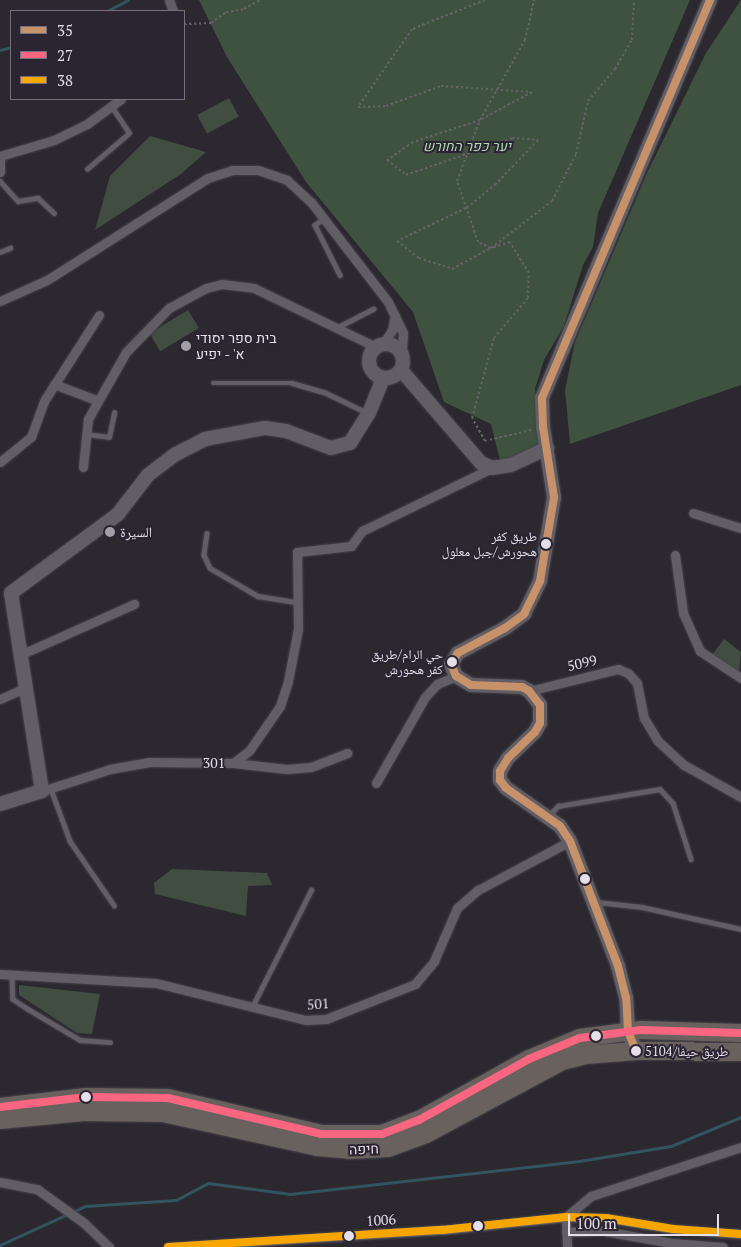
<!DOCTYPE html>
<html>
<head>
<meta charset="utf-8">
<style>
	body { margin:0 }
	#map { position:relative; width:741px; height:1247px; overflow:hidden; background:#2b2830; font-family:"PT Serif","Noto Naskh Arabic",Heebo,serif }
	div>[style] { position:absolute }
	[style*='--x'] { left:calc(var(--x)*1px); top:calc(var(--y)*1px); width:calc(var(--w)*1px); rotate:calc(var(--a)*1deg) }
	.green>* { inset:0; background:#414d41; transform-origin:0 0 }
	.forest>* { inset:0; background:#3e523f }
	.stream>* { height:3px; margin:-1.5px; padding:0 1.5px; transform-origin:1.5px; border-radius:1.5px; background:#325460 }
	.path>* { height:2px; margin-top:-1px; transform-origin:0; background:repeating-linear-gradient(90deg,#656268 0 2.5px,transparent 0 5px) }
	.roads { filter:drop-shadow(0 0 1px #46434a) drop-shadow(0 0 1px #46434a) }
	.lane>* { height:4.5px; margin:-2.25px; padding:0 2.25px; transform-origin:2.25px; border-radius:2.25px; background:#615e65 }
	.street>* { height:9px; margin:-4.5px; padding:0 4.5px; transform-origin:4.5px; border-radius:4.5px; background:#615e65 }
	.secondary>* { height:14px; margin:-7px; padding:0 7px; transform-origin:7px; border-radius:7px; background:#615e65 }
	.secondary>.ring { margin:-7px; padding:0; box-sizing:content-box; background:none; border:14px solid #615e65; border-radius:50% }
	.highway>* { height:18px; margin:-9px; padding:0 9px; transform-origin:9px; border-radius:9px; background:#68615e }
	.bus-1>* { height:8px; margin:-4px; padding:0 4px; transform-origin:4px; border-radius:4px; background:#c7916a }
	.bus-2>* { height:8px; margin:-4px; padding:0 4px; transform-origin:4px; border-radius:4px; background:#fa6682 }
	.bus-3>* { height:8px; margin:-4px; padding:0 4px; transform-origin:4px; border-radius:4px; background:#f7a600 }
	.dots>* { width:14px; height:14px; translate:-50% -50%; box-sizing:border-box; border:2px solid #2b2433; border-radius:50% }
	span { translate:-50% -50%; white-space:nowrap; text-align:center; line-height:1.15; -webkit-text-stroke:4px #2b2433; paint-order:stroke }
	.bus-label { font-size:13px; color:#e4dfe9 }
	.right { translate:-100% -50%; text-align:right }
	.left { translate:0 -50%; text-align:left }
	.park-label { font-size:14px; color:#aedbae; font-style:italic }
	.poi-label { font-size:14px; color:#e4dfe9 }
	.street-label { font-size:14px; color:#e4dfe9 }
	.legend { position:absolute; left:10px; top:10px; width:175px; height:90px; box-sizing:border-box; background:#2b2433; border:1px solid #756f7c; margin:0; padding:6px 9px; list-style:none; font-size:15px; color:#e4dfe9 }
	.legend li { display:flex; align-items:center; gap:10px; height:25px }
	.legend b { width:25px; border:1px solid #756f7c }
	.scale { position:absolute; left:568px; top:1214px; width:151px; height:22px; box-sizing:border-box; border:2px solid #e4dfe9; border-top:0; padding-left:6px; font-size:15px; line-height:18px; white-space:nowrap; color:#e4dfe9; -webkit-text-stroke:4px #2b2433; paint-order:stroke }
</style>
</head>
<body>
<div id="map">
	<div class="green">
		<i style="left:229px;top:98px;width:21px;height:36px;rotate:62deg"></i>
		<i style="clip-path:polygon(150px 136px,206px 152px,181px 174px,95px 230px,110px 176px)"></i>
		<i style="left:188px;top:310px;width:21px;height:45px;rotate:59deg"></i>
		<i style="clip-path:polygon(724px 639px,741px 652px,739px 675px,712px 655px)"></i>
		<i style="clip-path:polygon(172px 869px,267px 873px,272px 885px,248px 886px,246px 916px,155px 894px,154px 883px)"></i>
		<i style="clip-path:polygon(19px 985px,100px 994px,92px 1034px,77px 1033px,19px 995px)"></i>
	</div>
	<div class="forest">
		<i style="clip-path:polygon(199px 0,690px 0,598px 213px,593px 247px,583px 265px,564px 326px,544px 360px,535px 389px,539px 446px,501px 464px,491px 424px,444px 402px,413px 312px,306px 182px,227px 57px)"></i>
		<i style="clip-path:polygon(741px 0,741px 385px,570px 444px,565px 390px,575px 342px,646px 175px,706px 53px)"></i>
	</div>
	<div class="stream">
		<i style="--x:107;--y:11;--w:24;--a:-28"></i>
		<i style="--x:0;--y:50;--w:11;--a:-15"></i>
		<i style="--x:0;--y:1245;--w:94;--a:-24.6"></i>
		<i style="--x:85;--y:1206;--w:91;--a:-3.8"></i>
		<i style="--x:176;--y:1200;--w:36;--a:-28"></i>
		<i style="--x:208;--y:1183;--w:83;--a:7.6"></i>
		<i style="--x:290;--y:1194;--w:291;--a:-6.5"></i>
		<i style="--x:579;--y:1161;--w:93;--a:-9.3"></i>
		<i style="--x:671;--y:1146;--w:76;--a:-22.5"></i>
	</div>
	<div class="path">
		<i style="--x:485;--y:0;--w:79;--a:158.3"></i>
		<i style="--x:412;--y:29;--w:95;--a:124.7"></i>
		<i style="--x:358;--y:107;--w:28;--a:-2"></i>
		<i style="--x:386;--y:106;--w:59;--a:-20"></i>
		<i style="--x:441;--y:86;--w:91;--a:3.8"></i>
		<i style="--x:532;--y:92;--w:59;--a:151.7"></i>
		<i style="--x:480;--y:120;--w:71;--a:161.8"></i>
		<i style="--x:413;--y:142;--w:32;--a:145"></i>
		<i style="--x:387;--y:160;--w:24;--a:38"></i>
		<i style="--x:406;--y:175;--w:112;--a:-19.2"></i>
		<i style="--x:512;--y:138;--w:26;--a:4"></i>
		<i style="--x:538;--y:140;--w:61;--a:133.7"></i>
		<i style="--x:496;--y:184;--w:38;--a:141"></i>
		<i style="--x:466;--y:208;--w:76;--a:154.4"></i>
		<i style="--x:397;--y:241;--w:28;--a:38"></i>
		<i style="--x:419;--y:258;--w:35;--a:18"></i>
		<i style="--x:452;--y:269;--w:44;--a:-28.3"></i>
		<i style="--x:491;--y:248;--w:77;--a:-37.6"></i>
		<i style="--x:552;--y:201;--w:53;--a:-62.9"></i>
		<i style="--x:576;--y:154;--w:54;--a:-77.2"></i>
		<i style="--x:588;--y:101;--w:42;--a:-49.8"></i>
		<i style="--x:615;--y:69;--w:34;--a:-60"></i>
		<i style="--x:632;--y:40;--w:40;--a:-87.1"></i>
		<i style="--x:184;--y:24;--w:27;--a:-2"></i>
		<i style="--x:211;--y:23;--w:19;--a:-36"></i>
		<i style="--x:226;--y:12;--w:18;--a:-9"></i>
		<i style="--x:244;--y:9;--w:18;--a:-29"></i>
		<i style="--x:531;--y:430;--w:47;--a:166.6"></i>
		<i style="--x:485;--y:441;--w:26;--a:-119"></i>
		<i style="--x:472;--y:418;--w:83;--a:-74.6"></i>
		<i style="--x:494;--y:338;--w:52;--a:-49.6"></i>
		<i style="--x:528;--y:298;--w:25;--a:-88"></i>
		<i style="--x:529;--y:273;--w:36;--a:-122"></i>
		<i style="--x:510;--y:242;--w:20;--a:162"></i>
		<i style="--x:491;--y:248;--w:14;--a:-155"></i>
		<i style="--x:478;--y:242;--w:65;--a:-109"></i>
		<i style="--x:457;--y:181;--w:65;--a:-69.3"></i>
		<i style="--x:480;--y:120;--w:92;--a:-60.6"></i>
		<i style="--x:525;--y:40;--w:41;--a:-77.3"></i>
	</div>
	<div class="roads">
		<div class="lane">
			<i style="--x:87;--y:169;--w:55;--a:-40.6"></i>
			<i style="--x:129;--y:133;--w:32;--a:-124"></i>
			<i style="--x:0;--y:181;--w:27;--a:48"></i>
			<i style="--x:18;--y:201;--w:20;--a:-9"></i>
			<i style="--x:38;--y:198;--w:22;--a:43"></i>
			<i style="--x:324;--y:219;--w:11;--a:146"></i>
			<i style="--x:315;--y:225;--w:56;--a:63.4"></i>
			<i style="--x:0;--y:252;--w:11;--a:-22"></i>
			<i style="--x:336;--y:328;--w:42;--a:-27.2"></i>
			<i style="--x:213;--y:383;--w:79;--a:0"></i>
			<i style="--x:292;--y:383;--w:35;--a:16"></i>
			<i style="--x:326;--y:393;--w:47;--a:25.5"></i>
			<i style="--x:86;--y:434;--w:23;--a:7"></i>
			<i style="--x:109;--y:437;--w:25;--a:-78"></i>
			<i style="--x:207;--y:533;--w:22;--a:98"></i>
			<i style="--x:204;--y:555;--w:14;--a:65"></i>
			<i style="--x:210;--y:568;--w:56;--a:30.3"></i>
			<i style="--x:258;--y:596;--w:39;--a:9"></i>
			<i style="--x:51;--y:789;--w:55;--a:69.9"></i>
			<i style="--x:70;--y:841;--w:78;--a:55.5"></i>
			<i style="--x:549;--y:815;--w:13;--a:-45"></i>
			<i style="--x:558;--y:806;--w:103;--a:-9.5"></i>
			<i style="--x:660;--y:789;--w:19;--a:47"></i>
			<i style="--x:673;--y:803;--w:59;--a:72.2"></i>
			<i style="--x:597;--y:902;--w:45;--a:6.3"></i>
			<i style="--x:642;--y:907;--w:101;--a:12.5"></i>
			<i style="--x:12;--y:976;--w:23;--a:88"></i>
			<i style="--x:13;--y:999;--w:18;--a:34"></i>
			<i style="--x:28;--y:1009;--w:61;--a:30.8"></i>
			<i style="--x:80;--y:1040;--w:30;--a:4"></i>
			<i style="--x:253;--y:1005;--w:129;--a:-63.2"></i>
		</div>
		<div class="street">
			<i style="--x:169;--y:0;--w:12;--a:70"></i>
			<i style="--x:0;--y:156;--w:56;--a:-16.5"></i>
			<i style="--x:54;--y:140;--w:37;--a:-26"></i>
			<i style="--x:87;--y:124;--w:42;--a:-36.3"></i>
			<i style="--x:0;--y:160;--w:12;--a:90"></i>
			<i style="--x:0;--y:301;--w:51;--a:-24.1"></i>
			<i style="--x:47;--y:280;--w:191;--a:-32.4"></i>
			<i style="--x:208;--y:178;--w:25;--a:-18"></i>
			<i style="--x:232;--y:170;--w:26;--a:0"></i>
			<i style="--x:258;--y:170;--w:31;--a:19"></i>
			<i style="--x:287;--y:180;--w:33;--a:43"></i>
			<i style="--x:311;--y:202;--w:126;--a:52.4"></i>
			<i style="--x:388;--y:302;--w:34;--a:64"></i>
			<i style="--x:403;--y:333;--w:21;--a:93"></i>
			<i style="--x:383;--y:344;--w:17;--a:-57"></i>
			<i style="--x:392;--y:330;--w:15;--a:-79"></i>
			<i style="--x:54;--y:384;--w:45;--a:20.9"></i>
			<i style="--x:0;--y:462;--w:40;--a:-39"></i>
			<i style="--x:31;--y:437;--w:38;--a:-70"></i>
			<i style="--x:44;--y:401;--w:102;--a:-57.4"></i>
			<i style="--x:83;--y:467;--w:48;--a:-84.1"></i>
			<i style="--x:88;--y:419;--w:77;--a:-60.4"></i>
			<i style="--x:126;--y:352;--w:62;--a:-45.7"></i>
			<i style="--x:169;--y:308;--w:42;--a:-28.4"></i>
			<i style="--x:206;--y:288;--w:16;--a:-14"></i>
			<i style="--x:222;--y:284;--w:32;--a:7"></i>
			<i style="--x:254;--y:288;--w:136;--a:25.8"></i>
			<i style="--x:693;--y:513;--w:50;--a:17.4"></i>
			<i style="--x:675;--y:555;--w:59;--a:82.1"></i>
			<i style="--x:683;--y:613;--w:42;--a:65.9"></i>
			<i style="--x:700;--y:651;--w:49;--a:33.4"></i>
			<i style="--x:22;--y:654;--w:123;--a:-24.1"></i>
			<i style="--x:529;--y:691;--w:92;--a:-13.9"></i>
			<i style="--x:618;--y:669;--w:11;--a:22"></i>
			<i style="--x:628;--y:673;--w:13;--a:48"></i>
			<i style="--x:637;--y:683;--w:36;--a:79"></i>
			<i style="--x:644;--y:718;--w:27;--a:59"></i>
			<i style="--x:658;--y:741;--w:35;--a:43"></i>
			<i style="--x:684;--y:765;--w:65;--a:29.3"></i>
			<i style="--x:0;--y:699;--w:30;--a:-24"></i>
			<i style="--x:233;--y:763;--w:54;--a:6.3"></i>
			<i style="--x:287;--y:769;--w:24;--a:-5"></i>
			<i style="--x:311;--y:767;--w:39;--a:-21"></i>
			<i style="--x:376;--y:783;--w:99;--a:-60.3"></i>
			<i style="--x:425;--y:697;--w:18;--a:-47"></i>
			<i style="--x:437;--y:684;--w:21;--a:-23"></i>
			<i style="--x:42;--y:791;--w:71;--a:-17.9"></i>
			<i style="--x:110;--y:769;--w:40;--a:-10"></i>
			<i style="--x:149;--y:762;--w:84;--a:0.7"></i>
			<i style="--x:233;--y:763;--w:20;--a:-37"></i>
			<i style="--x:249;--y:751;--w:55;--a:-55.4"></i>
			<i style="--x:280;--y:706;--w:26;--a:-72"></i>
			<i style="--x:288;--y:681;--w:53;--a:-79.1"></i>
			<i style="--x:298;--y:629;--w:77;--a:-90.7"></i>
			<i style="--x:297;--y:552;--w:54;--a:-6.3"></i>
			<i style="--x:351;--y:546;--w:19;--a:-54"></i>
			<i style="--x:362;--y:531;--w:144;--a:-25.9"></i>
			<i style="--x:0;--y:974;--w:156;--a:3.3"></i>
			<i style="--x:156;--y:983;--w:154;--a:13.9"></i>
			<i style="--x:306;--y:1020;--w:20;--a:-3"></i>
			<i style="--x:326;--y:1019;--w:96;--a:-21.5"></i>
			<i style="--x:415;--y:984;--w:30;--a:-50"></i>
			<i style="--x:434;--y:961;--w:58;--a:-66.5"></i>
			<i style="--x:457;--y:908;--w:28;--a:-41"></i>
			<i style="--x:478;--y:890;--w:104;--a:-28"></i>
			<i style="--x:0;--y:1182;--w:38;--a:11"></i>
			<i style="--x:37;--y:1189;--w:58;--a:35.9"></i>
			<i style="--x:84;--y:1223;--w:35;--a:44"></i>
			<i style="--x:566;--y:1217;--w:33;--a:-40"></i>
			<i style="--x:591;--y:1196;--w:158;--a:-18.1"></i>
			<i style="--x:566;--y:1217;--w:30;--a:88"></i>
			<i style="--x:566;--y:1232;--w:38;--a:-2"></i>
			<i style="--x:604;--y:1231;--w:69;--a:10"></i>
			<i style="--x:672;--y:1243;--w:51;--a:4.5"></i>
			<i style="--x:168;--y:1247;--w:275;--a:-3.6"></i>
			<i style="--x:442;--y:1230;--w:125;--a:-6"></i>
			<i style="--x:566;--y:1217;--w:40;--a:1.4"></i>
			<i style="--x:606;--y:1218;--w:68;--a:9.3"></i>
			<i style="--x:673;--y:1229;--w:68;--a:4.2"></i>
		</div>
		<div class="secondary">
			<i class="ring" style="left:369px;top:344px;width:20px;height:20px"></i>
			<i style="--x:401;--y:370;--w:123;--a:49.3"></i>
			<i style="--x:481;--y:463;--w:12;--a:24"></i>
			<i style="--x:492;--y:468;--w:19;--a:-9"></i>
			<i style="--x:511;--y:465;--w:40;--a:-25"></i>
			<i style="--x:0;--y:804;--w:44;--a:-17.2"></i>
			<i style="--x:42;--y:791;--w:200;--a:-98.9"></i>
			<i style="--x:11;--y:593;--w:133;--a:-36.4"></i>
			<i style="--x:118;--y:514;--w:49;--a:-52.4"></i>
			<i style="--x:148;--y:475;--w:35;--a:-37"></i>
			<i style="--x:176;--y:454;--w:33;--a:-27"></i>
			<i style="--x:205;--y:439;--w:61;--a:-10.4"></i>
			<i style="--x:265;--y:428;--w:21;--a:8"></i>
			<i style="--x:286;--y:431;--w:48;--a:20.7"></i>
			<i style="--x:331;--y:448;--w:20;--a:-15"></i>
			<i style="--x:350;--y:443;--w:36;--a:-58"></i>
			<i style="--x:369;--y:413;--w:38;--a:-68"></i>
			<i style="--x:636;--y:1051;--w:22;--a:-112"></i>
			<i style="--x:628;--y:1031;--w:33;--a:-93"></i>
			<i style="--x:626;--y:998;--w:33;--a:-104"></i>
			<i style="--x:618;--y:966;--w:134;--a:-111"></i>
			<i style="--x:570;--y:841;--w:18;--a:-124"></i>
			<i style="--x:560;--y:826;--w:66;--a:-144.9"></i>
			<i style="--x:506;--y:788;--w:10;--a:-127"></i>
			<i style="--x:500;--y:780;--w:9;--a:-90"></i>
			<i style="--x:500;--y:771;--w:15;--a:-58"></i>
			<i style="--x:508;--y:758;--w:37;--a:-44"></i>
			<i style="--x:535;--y:732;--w:10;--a:-61"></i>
			<i style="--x:540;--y:723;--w:18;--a:-90"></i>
			<i style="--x:540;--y:705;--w:18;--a:-128"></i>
			<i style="--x:529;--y:691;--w:8;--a:-150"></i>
			<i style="--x:522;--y:687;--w:51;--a:-177.8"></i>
			<i style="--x:471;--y:685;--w:17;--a:-149"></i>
			<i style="--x:456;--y:676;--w:13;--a:-113"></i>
			<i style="--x:451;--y:664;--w:13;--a:-58"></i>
			<i style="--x:458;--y:653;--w:53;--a:-28"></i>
			<i style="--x:505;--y:628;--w:24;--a:-36"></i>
			<i style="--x:524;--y:614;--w:37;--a:-64"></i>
			<i style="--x:540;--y:581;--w:85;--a:-80.5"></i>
			<i style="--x:554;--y:497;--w:71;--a:-98.9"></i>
			<i style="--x:543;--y:427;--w:29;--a:-92"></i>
			<i style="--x:542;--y:398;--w:432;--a:-67.1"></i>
		</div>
		<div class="highway">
			<i style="--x:0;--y:1107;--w:87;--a:-6.6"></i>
			<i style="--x:86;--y:1097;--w:82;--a:0.7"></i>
			<i style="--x:168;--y:1098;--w:157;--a:13.2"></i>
			<i style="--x:321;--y:1134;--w:61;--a:0"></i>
			<i style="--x:382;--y:1134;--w:40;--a:-21"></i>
			<i style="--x:419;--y:1120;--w:126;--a:-29"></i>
			<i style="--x:529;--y:1059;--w:55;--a:-22.4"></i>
			<i style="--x:580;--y:1038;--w:62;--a:-7.5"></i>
			<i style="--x:641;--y:1030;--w:100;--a:1.7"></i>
			<i style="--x:0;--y:1120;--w:84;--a:-5.4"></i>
			<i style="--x:84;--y:1112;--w:79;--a:0.7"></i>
			<i style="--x:163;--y:1113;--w:158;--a:12.4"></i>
			<i style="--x:317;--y:1147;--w:33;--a:5"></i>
			<i style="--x:350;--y:1150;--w:38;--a:-3"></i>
			<i style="--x:388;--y:1148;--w:40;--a:-20.2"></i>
			<i style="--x:426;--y:1134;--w:154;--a:-28.2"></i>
			<i style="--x:562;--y:1061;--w:25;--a:-14"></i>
			<i style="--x:586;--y:1055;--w:50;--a:-4.6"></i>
			<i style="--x:636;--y:1051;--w:105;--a:0.5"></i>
		</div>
	</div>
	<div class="bus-1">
		<i style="--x:636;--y:1051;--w:22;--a:-112"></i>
		<i style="--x:628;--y:1031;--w:33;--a:-93"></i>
		<i style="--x:626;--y:998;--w:33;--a:-104"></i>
		<i style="--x:618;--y:966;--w:134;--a:-111"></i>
		<i style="--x:570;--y:841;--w:18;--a:-124"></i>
		<i style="--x:560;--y:826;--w:66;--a:-144.9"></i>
		<i style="--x:506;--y:788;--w:10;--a:-127"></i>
		<i style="--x:500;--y:780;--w:9;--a:-90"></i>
		<i style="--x:500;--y:771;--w:15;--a:-58"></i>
		<i style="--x:508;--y:758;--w:37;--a:-44"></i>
		<i style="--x:535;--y:732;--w:10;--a:-61"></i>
		<i style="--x:540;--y:723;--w:18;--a:-90"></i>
		<i style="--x:540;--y:705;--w:18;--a:-128"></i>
		<i style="--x:529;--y:691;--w:8;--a:-150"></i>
		<i style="--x:522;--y:687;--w:51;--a:-177.8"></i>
		<i style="--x:471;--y:685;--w:17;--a:-149"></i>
		<i style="--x:456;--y:676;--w:13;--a:-113"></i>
		<i style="--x:451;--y:664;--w:13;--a:-58"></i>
		<i style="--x:458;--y:653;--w:53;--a:-28"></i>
		<i style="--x:505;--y:628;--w:24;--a:-36"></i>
		<i style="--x:524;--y:614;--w:37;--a:-64"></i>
		<i style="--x:540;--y:581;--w:85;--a:-80.5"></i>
		<i style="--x:554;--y:497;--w:71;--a:-98.9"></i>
		<i style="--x:543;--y:427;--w:29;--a:-92"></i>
		<i style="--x:542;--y:398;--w:432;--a:-67.1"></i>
	</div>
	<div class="bus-2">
		<i style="--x:0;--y:1107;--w:87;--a:-6.6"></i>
		<i style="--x:86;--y:1097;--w:82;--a:0.7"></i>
		<i style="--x:168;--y:1098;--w:157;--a:13.2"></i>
		<i style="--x:321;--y:1134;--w:61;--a:0"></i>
		<i style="--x:382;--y:1134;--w:40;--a:-21"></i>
		<i style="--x:419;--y:1120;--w:126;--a:-29"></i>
		<i style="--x:529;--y:1059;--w:55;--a:-22.4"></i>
		<i style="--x:580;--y:1038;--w:62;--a:-7.5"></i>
		<i style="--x:641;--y:1030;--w:100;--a:1.7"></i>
	</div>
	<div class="bus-3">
		<i style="--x:168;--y:1247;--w:275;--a:-3.6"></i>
		<i style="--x:442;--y:1230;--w:125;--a:-6"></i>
		<i style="--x:566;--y:1217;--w:40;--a:1.4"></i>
		<i style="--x:606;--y:1218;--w:68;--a:9.3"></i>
		<i style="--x:673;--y:1229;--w:68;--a:4.2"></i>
	</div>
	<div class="dots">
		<i style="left:186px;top:346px;background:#a39fa8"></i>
		<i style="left:110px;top:532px;background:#a39fa8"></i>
		<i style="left:546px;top:544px;background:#e4dfe9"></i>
		<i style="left:452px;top:662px;background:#e4dfe9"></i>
		<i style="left:585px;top:879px;background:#e4dfe9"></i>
		<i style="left:596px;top:1036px;background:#e4dfe9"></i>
		<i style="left:636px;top:1051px;background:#e4dfe9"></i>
		<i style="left:86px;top:1097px;background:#e4dfe9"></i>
		<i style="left:478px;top:1226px;background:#e4dfe9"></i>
		<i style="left:349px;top:1236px;background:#e4dfe9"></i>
	</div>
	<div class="bus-label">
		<span class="right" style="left:537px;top:544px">طريق كفر<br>هحورش/جبل معلول</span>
		<span class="right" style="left:443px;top:662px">حي الرام/طريق<br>كفر هحورش</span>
		<span class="left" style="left:645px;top:1051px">طريق حيفا/5104</span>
	</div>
	<div class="park-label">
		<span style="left:467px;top:146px">יער כפר החורש</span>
	</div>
	<div class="poi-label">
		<span class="left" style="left:196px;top:346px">בית ספר יסודי<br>א' - יפיע</span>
		<span class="left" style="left:120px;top:532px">السيرة</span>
	</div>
	<div class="street-label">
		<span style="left:582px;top:663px;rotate:-13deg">5099</span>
		<span style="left:214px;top:763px">301</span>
		<span style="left:318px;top:1004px;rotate:-4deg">501</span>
		<span style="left:364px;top:1149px;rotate:-2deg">חיפה</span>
		<span style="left:381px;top:1220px;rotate:-4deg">1006</span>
	</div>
	<ul class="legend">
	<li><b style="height:6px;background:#c7916a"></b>35</li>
	<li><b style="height:6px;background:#fa6682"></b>27</li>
	<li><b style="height:6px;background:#f7a600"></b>38</li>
	</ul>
	<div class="scale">100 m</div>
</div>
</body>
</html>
